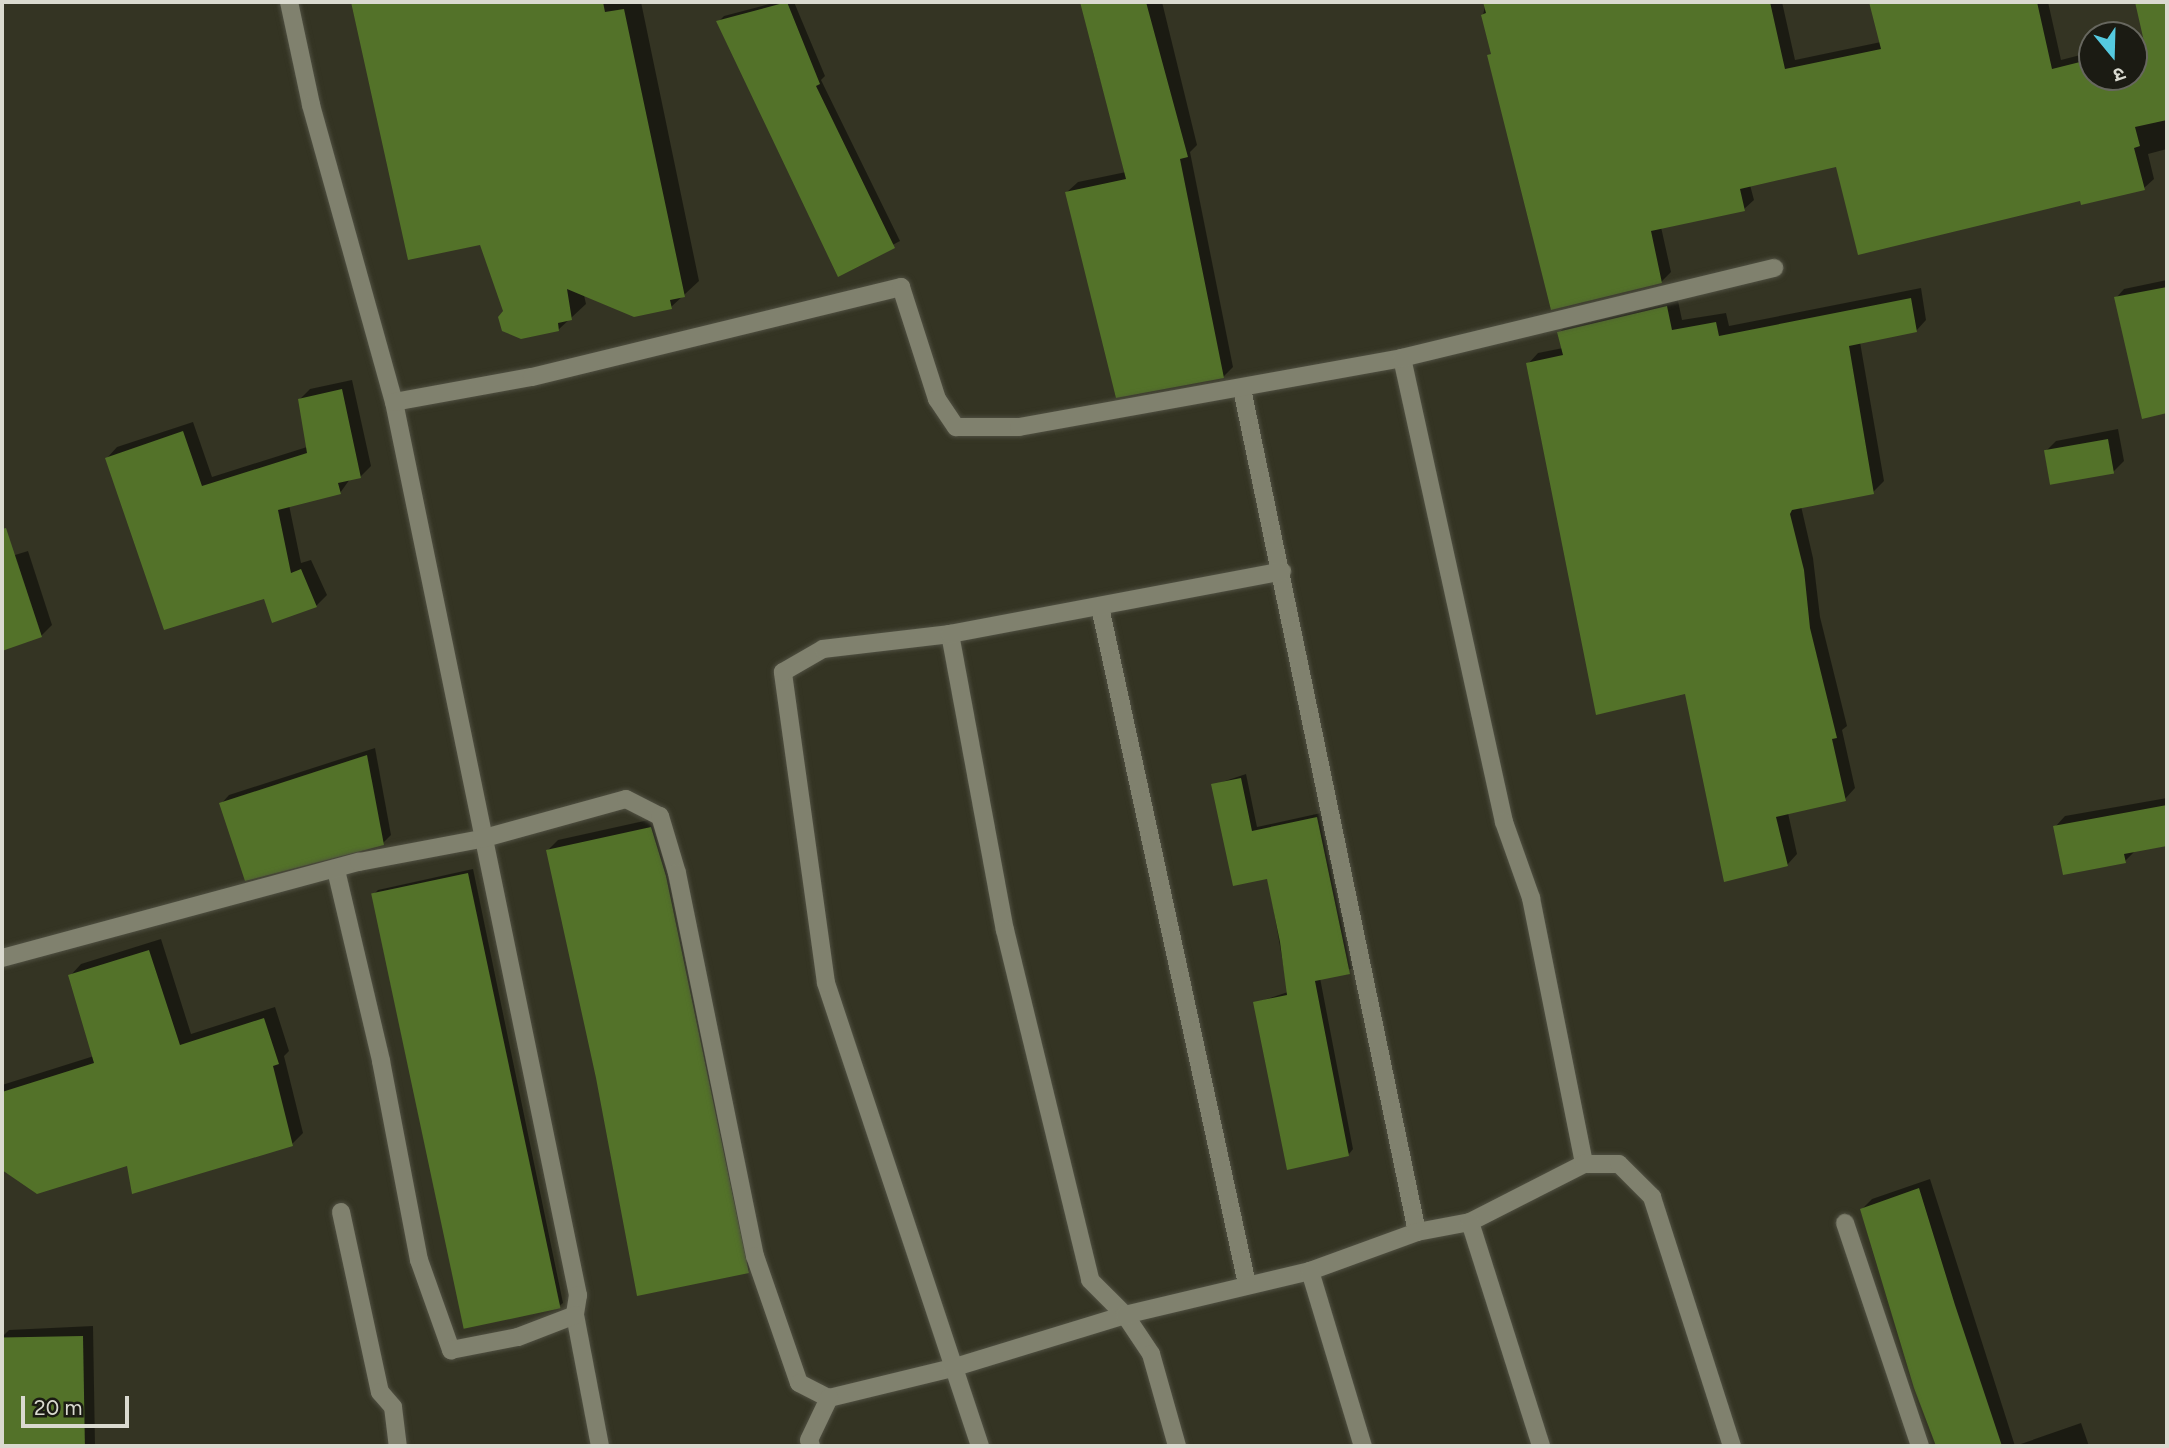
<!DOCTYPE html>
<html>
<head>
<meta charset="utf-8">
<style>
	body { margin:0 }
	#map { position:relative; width:2169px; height:1448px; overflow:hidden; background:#343423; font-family:Figtree,"Noto Sans Devanagari",sans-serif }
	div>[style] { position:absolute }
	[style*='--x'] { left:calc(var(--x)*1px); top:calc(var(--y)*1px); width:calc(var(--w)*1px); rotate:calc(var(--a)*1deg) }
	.shadow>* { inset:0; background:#0007 }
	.building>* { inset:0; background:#537229; transform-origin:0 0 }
	.roads { filter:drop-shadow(0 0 2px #505042) drop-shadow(0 0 2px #505042) }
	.minor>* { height:18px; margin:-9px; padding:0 9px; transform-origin:9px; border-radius:9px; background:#80816e }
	span { translate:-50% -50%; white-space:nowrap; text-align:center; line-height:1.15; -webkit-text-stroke:6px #1b1b13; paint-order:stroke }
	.frame { position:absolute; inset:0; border:4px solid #dadad0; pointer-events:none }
	.north { position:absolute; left:2078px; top:21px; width:70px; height:70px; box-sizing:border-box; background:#1b1b13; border:2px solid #67675f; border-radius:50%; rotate:161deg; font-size:19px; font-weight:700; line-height:28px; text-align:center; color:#dadad0 }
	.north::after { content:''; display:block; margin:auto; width:24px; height:32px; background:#55cae0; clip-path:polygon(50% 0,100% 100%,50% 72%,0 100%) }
	.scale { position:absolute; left:21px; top:1396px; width:108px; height:32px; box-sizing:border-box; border:4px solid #dadad0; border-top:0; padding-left:9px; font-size:21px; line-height:24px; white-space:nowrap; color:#dadad0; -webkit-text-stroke:5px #1b1b13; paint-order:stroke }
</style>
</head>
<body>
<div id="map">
	<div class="shadow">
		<i style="clip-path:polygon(355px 2px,641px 2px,699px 281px,671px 307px,584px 295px,586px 304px,558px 330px,481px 243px,409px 258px)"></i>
		<i style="clip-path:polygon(777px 2px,794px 2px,825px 76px,821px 80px,900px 241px,838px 274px,719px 21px,724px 16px)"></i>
		<i style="clip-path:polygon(1084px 2px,1162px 2px,1197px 145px,1190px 152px,1233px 367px,1223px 377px,1067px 192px,1078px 182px,1126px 172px,1093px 52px)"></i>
		<i style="clip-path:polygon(1486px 2px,1782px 2px,1795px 60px,1881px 42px,1870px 2px,2048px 2px,2061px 60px,2092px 52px,2092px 77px,2134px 77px,2134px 42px,2145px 39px,2137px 2px,2167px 2px,2167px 149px,2148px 154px,2154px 179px,2144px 188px,2081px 199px,1838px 165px,1750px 185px,1754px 200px,1744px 209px,1661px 227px,1671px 272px,1661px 282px,1483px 15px)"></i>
		<i style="clip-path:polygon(2167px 280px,2167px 412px,2143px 417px,2116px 298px,2124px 289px)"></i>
		<i style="clip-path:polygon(1921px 288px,1926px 320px,1916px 331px,1860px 342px,1884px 481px,1873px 492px,1801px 506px,1813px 558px,1820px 617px,1847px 726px,1842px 730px,1855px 788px,1845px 799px,1788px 813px,1797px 854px,1787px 865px,1686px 692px,1528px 364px,1538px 353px,1563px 348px,1559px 333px,1569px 322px,1677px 296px,1682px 320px,1726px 313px,1729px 326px)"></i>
		<i style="clip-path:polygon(352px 380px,371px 466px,360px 477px,350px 479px,340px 493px,289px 505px,301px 563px,311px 560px,327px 595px,316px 606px,265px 597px,107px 458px,117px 447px,193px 422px,212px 477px,307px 447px,300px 399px,310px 389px)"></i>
		<i style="clip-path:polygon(2118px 429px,2124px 461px,2113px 472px,2046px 451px,2056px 441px)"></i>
		<i style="clip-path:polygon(28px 551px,52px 625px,41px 636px,2px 649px,2px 559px)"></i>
		<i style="clip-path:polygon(375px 748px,391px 835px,383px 843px,221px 804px,229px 795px)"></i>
		<i style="clip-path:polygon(1246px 774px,1257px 827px,1321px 813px,1354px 968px,1320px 978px,1353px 1149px,1349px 1154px,1255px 1003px,1288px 992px,1268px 877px,1213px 785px)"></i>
		<i style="clip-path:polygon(2167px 798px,2167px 844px,2136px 850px,2125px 861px,2055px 827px,2065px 816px)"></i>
		<i style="clip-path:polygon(662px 817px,758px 1261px,748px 1271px,548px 850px,558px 840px)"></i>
		<i style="clip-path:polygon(473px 869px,563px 1303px,558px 1307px,373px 895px,378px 890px)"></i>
		<i style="clip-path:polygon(161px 939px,191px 1034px,275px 1007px,289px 1051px,284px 1056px,303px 1133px,292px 1144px,12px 1175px,2px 1143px,2px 1085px,94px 1056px,70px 976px,81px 964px)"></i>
		<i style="clip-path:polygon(1930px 1179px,2015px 1446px,2081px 1423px,2089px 1446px,1937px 1446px,1862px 1209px,1872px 1199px)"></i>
		<i style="clip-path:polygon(93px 1326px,95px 1446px,2px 1446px,2px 1337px,9px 1330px)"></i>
	</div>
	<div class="building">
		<i style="clip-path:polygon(351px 2px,603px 2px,605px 12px,624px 9px,685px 297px,670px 300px,672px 309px,634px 317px,567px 289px,572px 320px,558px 323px,559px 331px,521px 339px,502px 331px,498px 317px,503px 311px,480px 245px,408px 260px)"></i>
		<i style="clip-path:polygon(787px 2px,820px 84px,816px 86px,895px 248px,838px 277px,716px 21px)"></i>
		<i style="clip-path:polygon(1080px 2px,1146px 2px,1188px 157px,1180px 159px,1224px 378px,1116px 398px,1065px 192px,1126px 179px)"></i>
		<i style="clip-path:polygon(1483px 2px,1770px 2px,1785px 69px,1881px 49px,1869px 2px,2037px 2px,2052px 69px,2092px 59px,2092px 77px,2134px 77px,2134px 48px,2145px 46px,2135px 2px,2167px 2px,2167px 120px,2135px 127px,2140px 146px,2134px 148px,2145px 190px,2081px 205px,2080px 201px,1858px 255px,1836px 167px,1740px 189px,1745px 211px,1651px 231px,1662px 283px,1551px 310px,1487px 55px,1491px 54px,1481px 15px,1486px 13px)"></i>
		<i style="clip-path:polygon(2167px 287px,2167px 413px,2142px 419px,2114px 297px)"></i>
		<i style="clip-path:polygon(1911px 298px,1917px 332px,1849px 346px,1874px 494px,1792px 510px,1790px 514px,1804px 570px,1810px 628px,1837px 738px,1832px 739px,1846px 801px,1776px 817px,1788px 866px,1724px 882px,1685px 694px,1596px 715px,1526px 363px,1563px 355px,1557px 332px,1667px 306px,1672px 330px,1716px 322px,1719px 336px)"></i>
		<i style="clip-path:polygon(342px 389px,361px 478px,338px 483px,341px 494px,278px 510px,291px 573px,301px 569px,317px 607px,272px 623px,264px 599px,164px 630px,105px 458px,183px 431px,202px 486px,307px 453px,298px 399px)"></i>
		<i style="left:2108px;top:439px;width:35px;height:65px;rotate:80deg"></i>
		<i style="clip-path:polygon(6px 528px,42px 637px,2px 651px,2px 529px)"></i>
		<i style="clip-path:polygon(367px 755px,384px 845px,245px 881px,219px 803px)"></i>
		<i style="clip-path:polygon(1241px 778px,1252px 831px,1317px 817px,1350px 974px,1315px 981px,1349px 1156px,1287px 1170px,1253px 1002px,1287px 995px,1280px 942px,1267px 879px,1233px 886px,1211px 784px)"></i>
		<i style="clip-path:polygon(2167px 805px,2167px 846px,2124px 854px,2126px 863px,2063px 875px,2053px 826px)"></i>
		<i style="clip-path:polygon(651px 827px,666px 876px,749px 1273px,637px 1296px,596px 1078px,546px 850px)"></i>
		<i style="left:468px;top:873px;width:445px;height:99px;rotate:78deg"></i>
		<i style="clip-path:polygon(149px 950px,180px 1045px,264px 1018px,279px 1064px,273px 1066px,293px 1146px,132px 1194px,127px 1166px,37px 1194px,2px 1170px,2px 1092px,94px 1063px,68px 975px)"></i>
		<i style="clip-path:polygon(1919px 1188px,1955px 1305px,2002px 1446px,1936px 1446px,1914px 1388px,1860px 1209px)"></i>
		<i style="left:83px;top:1336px;width:110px;height:81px;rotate:89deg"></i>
	</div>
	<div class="roads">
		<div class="minor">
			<i style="--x:289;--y:2;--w:105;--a:77.9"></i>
			<i style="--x:311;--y:105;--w:308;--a:74.4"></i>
			<i style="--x:394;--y:402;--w:912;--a:78.36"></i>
			<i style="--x:578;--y:1295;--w:20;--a:99"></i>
			<i style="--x:575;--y:1315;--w:133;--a:79.2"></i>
			<i style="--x:1402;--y:358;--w:475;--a:77.6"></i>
			<i style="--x:1504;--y:822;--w:81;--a:70.4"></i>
			<i style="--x:1531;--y:898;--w:271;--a:78.7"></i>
			<i style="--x:1242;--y:389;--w:861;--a:78.27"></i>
			<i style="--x:394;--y:402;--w:140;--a:-10.3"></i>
			<i style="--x:532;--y:377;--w:380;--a:-13.7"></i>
			<i style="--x:901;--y:287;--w:118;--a:72.2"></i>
			<i style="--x:937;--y:399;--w:34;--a:56"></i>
			<i style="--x:956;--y:427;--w:63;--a:0"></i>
			<i style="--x:1019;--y:427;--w:389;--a:-10.2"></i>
			<i style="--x:1402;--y:358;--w:383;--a:-13.6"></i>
			<i style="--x:1100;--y:607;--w:693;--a:77.75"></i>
			<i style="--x:950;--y:634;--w:301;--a:79.5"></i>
			<i style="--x:1005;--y:930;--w:360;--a:76.3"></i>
			<i style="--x:1090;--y:1280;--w:49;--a:45"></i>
			<i style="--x:1125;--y:1315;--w:47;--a:56.3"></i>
			<i style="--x:1151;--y:1354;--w:96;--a:74.2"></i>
			<i style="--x:336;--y:870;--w:196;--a:76.7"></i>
			<i style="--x:381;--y:1061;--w:203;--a:79.2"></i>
			<i style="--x:419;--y:1260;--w:96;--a:70.4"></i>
			<i style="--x:451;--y:1350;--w:68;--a:-11"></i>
			<i style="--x:518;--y:1337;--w:61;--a:-21.1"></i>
			<i style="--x:2;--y:958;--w:370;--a:-15.1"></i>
			<i style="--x:359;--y:862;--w:124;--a:-10.7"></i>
			<i style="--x:481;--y:839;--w:150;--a:-15.4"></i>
			<i style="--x:626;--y:799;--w:38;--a:27"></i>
			<i style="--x:660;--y:816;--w:59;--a:73.4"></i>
			<i style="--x:677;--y:873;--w:391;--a:78.5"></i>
			<i style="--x:755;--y:1256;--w:134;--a:70.9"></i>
			<i style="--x:799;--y:1383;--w:34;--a:27"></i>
			<i style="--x:829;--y:1398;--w:127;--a:-13.7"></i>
			<i style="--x:952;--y:1368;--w:181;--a:-17"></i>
			<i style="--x:1125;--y:1315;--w:190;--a:-13.4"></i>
			<i style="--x:1310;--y:1271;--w:114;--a:-20"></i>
			<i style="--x:1417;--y:1232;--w:54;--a:-10.7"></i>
			<i style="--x:1470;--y:1222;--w:128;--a:-27"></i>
			<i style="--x:1584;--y:1164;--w:35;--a:0"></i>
			<i style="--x:1619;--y:1164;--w:47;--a:45"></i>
			<i style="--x:1652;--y:1197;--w:262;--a:72.2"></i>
			<i style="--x:341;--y:1212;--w:184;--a:77.8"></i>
			<i style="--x:380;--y:1392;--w:20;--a:49"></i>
			<i style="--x:393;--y:1407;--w:39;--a:83"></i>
			<i style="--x:1470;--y:1222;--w:235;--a:72.4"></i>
			<i style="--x:1845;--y:1223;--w:235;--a:71.4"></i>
			<i style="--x:1310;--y:1271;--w:183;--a:73.2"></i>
			<i style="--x:811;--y:1446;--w:6;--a:-108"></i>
			<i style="--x:809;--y:1440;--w:47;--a:-64.5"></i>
			<i style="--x:980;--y:1446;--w:488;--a:-108.4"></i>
			<i style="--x:826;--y:983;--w:314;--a:-97.9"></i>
			<i style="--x:783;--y:672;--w:46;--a:-29.9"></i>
			<i style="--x:823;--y:649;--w:128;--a:-6.7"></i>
			<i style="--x:950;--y:634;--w:338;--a:-10.7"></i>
		</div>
	</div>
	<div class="frame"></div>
	<div class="north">उ</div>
	<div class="scale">20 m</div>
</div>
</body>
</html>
